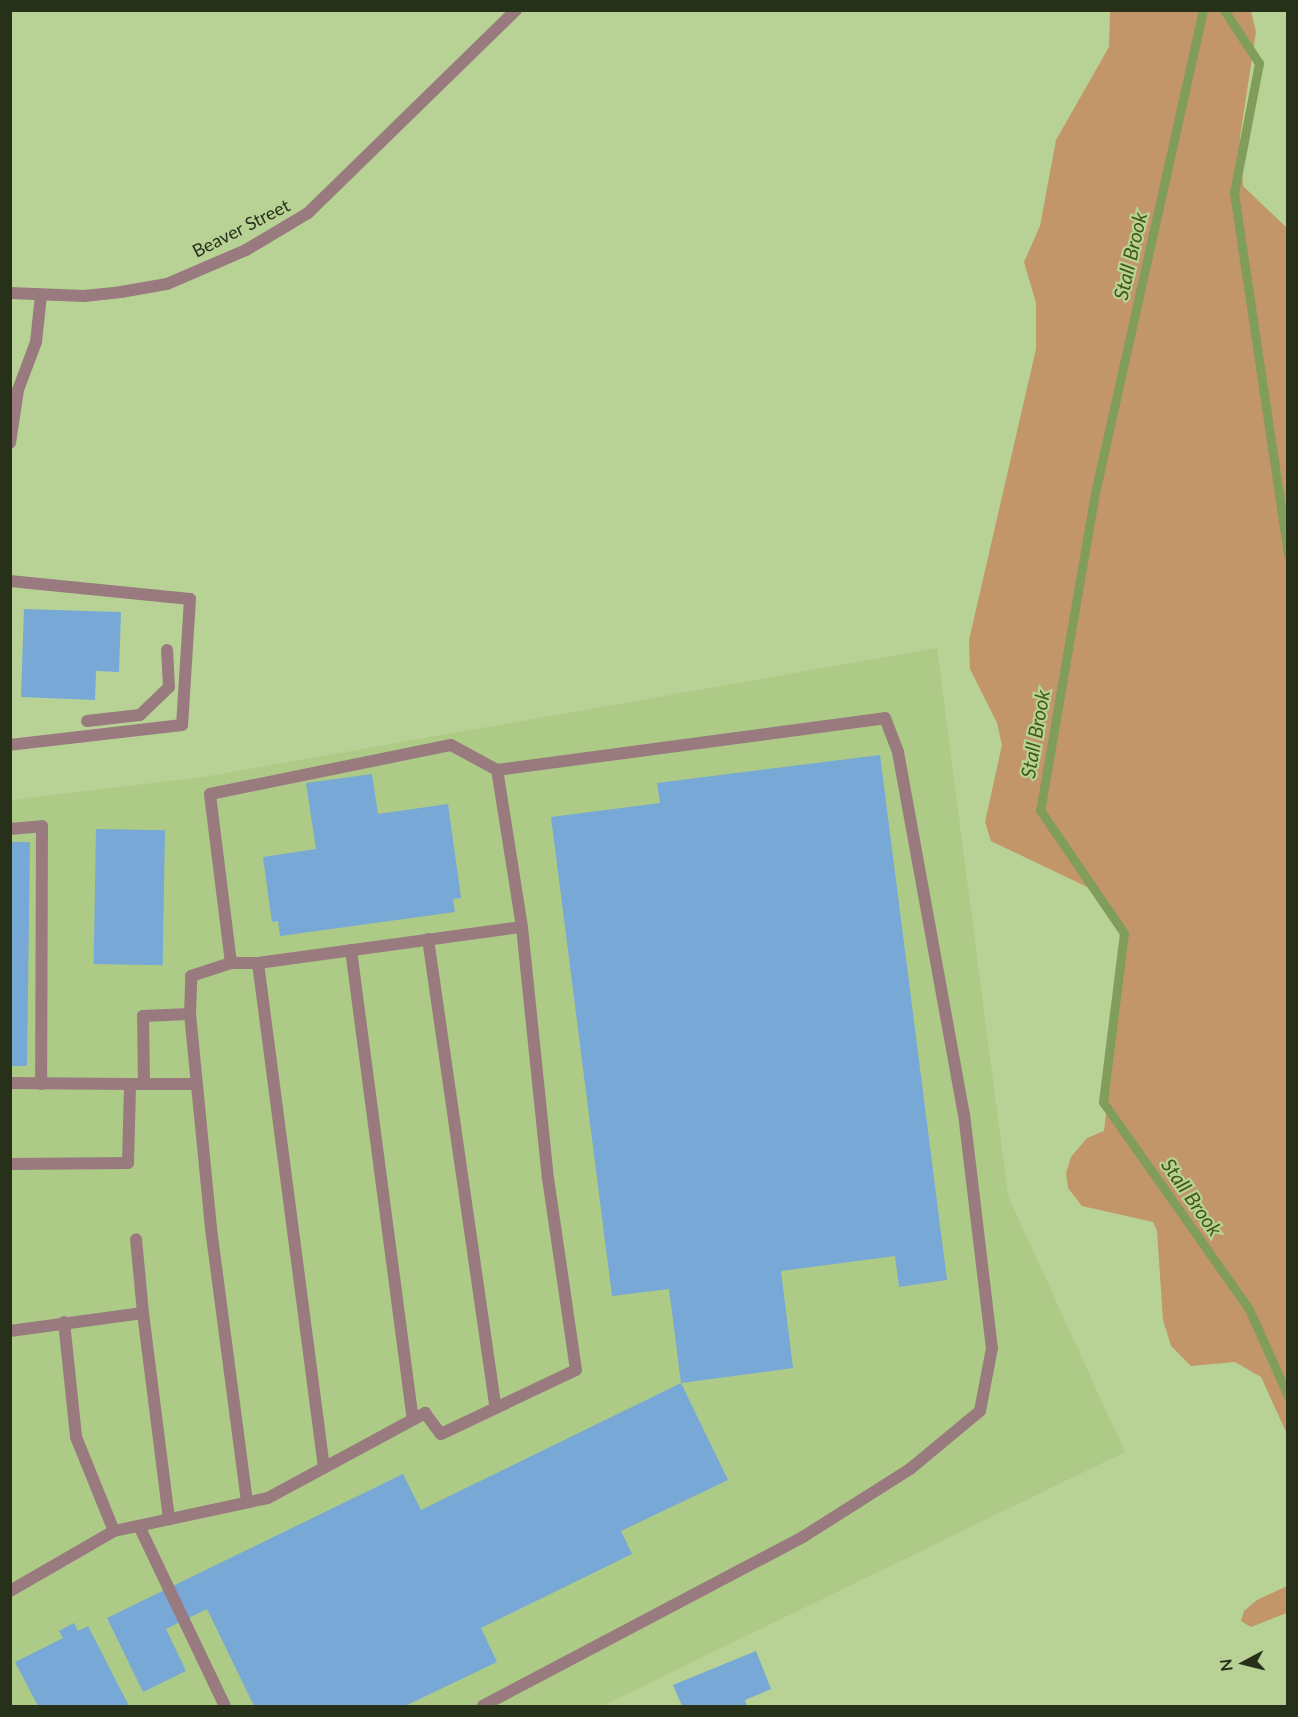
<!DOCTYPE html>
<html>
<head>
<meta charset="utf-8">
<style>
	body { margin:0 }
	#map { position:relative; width:1298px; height:1717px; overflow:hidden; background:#b8d296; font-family:Lato,sans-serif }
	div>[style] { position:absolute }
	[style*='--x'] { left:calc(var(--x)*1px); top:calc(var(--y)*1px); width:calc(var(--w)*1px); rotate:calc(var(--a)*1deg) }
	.built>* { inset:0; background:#adca87 }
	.green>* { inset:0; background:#c29669 }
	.stream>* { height:9px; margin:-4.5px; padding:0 4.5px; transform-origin:4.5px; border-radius:4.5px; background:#819d5b }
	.building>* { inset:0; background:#78a8d6; transform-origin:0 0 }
	.service>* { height:12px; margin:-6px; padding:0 6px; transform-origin:6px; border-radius:6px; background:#997b7f }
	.tertiary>* { height:12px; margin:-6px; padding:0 6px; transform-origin:6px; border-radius:6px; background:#997b7f }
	span { translate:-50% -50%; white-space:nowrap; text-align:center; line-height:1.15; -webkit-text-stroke:4.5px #b8d296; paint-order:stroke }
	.street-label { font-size:18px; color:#273119 }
	.water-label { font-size:20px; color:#415a12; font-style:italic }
	.frame { position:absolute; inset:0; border:12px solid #273119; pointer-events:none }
	.north { position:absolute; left:1214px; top:1633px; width:60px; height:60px; -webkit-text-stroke:4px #b8d296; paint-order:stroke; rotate:263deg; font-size:16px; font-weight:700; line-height:24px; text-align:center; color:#273119 }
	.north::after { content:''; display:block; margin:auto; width:21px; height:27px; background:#273119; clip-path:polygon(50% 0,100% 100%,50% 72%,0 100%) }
</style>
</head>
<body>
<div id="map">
	<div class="built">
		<i style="clip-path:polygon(937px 648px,1008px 1196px,1125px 1452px,602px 1706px,11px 1706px,10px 800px,203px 777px)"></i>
	</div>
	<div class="green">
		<i style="clip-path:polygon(1110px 11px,1251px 11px,1256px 32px,1240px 137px,1243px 186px,1287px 228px,1287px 1434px,1261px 1377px,1235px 1362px,1191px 1366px,1171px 1346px,1163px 1320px,1157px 1231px,1153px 1222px,1082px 1206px,1068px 1188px,1066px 1173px,1071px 1157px,1087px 1138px,1104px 1131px,1125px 951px,1114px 915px,1102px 894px,991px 841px,985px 822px,1002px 745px,997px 723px,970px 669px,969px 640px,1036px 349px,1036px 303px,1024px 262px,1040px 226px,1056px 140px,1109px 47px)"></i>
		<i style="clip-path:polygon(1287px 1586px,1287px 1613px,1251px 1627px,1241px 1621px,1244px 1611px,1257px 1600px)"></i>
	</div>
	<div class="stream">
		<i style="--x:1203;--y:10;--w:495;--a:102.6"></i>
		<i style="--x:1095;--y:493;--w:322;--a:99.8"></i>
		<i style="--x:1040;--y:810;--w:149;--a:55.7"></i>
		<i style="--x:1124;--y:933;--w:170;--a:97.1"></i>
		<i style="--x:1103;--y:1102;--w:253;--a:54.8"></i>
		<i style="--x:1249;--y:1309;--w:95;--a:65.9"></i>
		<i style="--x:1224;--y:10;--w:64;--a:56.6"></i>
		<i style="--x:1259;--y:63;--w:132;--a:100.9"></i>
		<i style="--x:1234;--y:193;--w:366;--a:81.5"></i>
	</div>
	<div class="building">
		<i style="clip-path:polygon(24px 609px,121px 612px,119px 672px,96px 671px,95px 700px,21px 697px)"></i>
		<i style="clip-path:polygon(880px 755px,947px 1280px,899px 1287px,895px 1256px,781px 1271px,793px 1368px,681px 1383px,669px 1289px,612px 1296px,551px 817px,660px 803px,657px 783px)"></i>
		<i style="clip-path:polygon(372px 774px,378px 814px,448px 804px,461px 898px,453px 899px,455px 912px,280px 936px,278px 921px,272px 922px,263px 857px,316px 849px,306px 783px)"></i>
		<i style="left:96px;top:829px;width:69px;height:135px;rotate:1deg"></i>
		<i style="clip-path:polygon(10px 842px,30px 842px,27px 1066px,10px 1066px)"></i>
		<i style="clip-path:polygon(681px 1383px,728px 1480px,621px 1531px,632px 1554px,481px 1628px,497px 1662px,405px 1706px,254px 1706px,207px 1609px,166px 1629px,186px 1671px,143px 1692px,107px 1618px,403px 1474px,421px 1510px)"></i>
		<i style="clip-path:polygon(74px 1623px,78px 1631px,88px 1626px,129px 1706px,38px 1706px,15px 1662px,63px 1638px,59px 1631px)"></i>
		<i style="clip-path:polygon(756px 1651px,771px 1689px,745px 1700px,747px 1706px,682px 1706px,673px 1685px)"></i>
	</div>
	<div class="service">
		<i style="--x:10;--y:443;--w:54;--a:-81.4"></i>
		<i style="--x:18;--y:390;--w:51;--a:-69.4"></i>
		<i style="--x:36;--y:342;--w:47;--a:-83.9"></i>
		<i style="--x:10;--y:581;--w:181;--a:5.7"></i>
		<i style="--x:190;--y:599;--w:126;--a:93.6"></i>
		<i style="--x:182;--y:725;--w:173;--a:173.4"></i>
		<i style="--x:87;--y:721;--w:53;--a:-6.5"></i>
		<i style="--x:140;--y:715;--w:40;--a:-44"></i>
		<i style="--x:169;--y:687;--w:37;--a:-93"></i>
		<i style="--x:10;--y:829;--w:32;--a:-5"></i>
		<i style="--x:42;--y:826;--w:258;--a:90.2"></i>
		<i style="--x:428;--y:939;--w:474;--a:81.8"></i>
		<i style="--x:351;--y:950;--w:473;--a:82.5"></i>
		<i style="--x:231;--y:963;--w:170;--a:-97.1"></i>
		<i style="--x:210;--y:794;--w:246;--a:-11.5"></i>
		<i style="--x:451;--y:745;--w:52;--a:28.5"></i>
		<i style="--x:258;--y:963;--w:509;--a:82.55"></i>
		<i style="--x:10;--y:1083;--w:120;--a:0.5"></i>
		<i style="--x:144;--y:1084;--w:68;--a:-90.8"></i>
		<i style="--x:143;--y:1016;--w:47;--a:-2.4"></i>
		<i style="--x:10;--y:1164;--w:118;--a:-0.5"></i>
		<i style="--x:128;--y:1163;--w:79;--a:-88.5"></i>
		<i style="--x:130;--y:1084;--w:67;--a:0"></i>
		<i style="--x:143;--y:1313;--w:208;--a:82.8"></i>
		<i style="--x:64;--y:1322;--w:116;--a:84"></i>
		<i style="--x:76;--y:1437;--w:101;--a:68"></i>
		<i style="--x:10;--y:1331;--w:134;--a:-7.7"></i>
		<i style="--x:143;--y:1313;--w:74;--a:-95.4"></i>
		<i style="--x:247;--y:1502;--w:276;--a:-97.5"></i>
		<i style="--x:211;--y:1228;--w:215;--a:-95.6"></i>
		<i style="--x:190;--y:1014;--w:38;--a:-88"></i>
		<i style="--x:191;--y:976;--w:42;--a:-18"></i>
		<i style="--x:231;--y:963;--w:27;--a:0"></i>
		<i style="--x:258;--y:963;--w:266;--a:-7.8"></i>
		<i style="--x:522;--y:927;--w:159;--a:-99"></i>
		<i style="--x:497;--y:770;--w:391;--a:-7.6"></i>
		<i style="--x:885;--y:718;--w:36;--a:69"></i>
		<i style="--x:898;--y:752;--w:368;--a:79.7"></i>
		<i style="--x:964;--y:1114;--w:236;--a:83.2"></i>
		<i style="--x:992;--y:1348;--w:64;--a:100.8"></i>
		<i style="--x:980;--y:1411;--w:91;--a:140.4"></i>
		<i style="--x:910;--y:1469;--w:127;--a:147.6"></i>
		<i style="--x:803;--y:1537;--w:362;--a:152.2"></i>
		<i style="--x:139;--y:1526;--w:199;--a:64.5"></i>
		<i style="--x:10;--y:1591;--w:120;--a:-30"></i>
		<i style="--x:114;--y:1531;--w:157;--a:-12.1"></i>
		<i style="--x:268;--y:1498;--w:179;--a:-28.4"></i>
		<i style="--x:425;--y:1413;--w:26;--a:53"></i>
		<i style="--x:441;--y:1434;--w:149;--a:-25.4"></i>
		<i style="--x:576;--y:1370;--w:193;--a:-98.3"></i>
		<i style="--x:548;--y:1179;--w:253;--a:-95.9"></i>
	</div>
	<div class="tertiary">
		<i style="--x:10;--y:293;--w:74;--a:2.3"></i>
		<i style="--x:84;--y:296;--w:37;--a:-6"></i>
		<i style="--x:121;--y:292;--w:47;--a:-9.9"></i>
		<i style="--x:167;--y:284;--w:86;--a:-23.3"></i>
		<i style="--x:246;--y:250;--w:72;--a:-30.8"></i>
		<i style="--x:308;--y:213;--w:291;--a:-44.3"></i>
	</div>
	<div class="street-label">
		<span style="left:241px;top:228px;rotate:-27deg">Beaver Street</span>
	</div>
	<div class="water-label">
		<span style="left:1130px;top:256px;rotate:-77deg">Stall Brook</span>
		<span style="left:1035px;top:734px;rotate:-80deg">Stall Brook</span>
		<span style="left:1192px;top:1197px;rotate:55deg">Stall Brook</span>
	</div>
	<div class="frame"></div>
	<div class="north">N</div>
</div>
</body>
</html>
